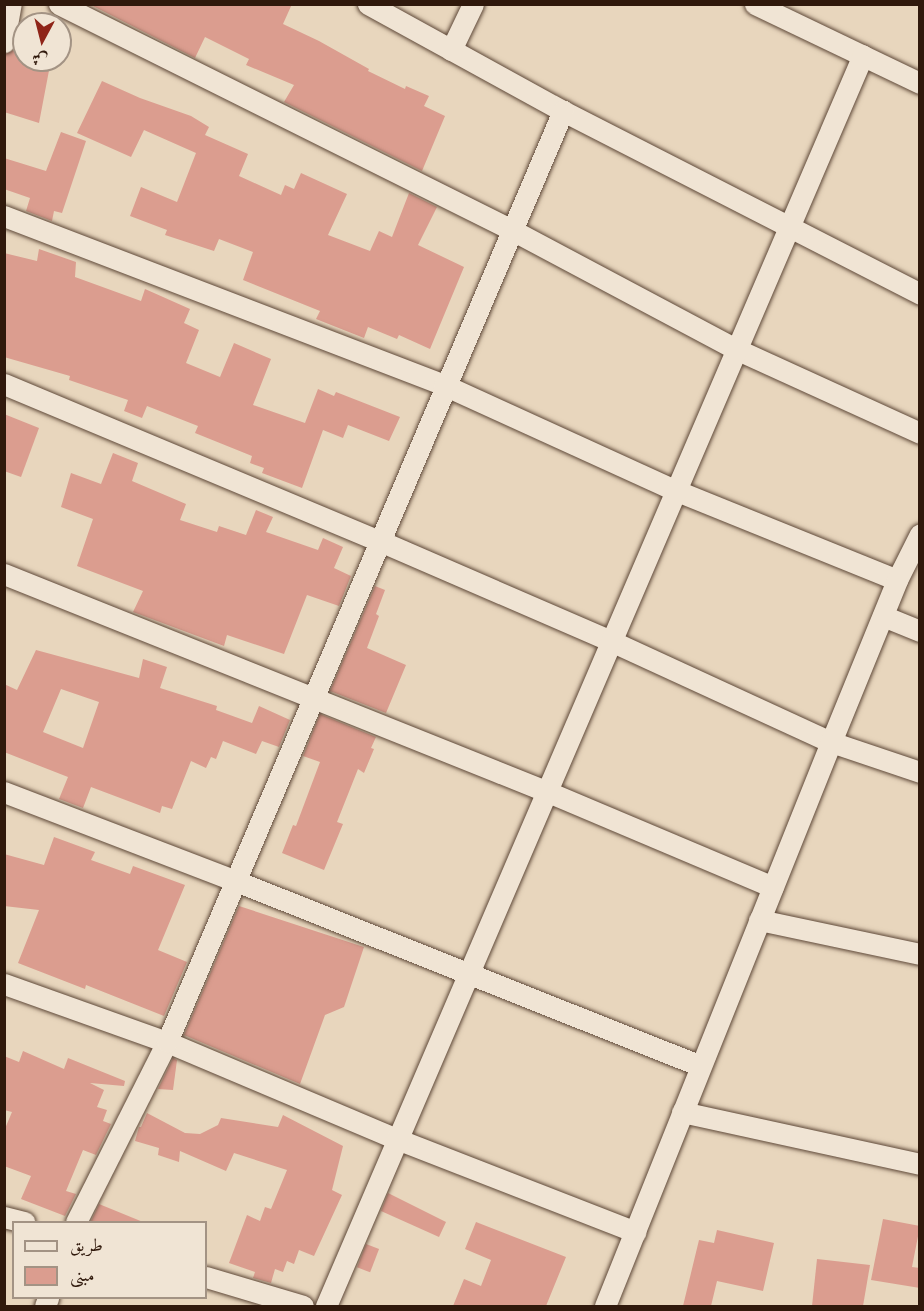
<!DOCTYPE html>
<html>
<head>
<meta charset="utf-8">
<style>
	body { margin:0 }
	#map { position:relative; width:924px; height:1311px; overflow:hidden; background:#e8d6bd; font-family:Vollkorn,Amiri,serif }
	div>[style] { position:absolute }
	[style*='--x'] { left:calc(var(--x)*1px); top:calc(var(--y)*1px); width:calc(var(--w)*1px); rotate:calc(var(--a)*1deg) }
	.building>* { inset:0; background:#db9d8f; transform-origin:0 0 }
	.roads { filter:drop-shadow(0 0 2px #5e4838) drop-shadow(0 0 2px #5e4838) }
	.minor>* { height:21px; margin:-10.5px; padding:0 10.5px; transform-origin:10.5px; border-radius:10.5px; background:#f0e4d4 }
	span { translate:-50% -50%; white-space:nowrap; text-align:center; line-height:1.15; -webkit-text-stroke:4.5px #f0e4d4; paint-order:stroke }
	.frame { position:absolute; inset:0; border:6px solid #30190c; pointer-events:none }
	.legend { position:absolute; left:12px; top:1221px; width:195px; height:78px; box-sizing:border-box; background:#f0e4d4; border:2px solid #a39384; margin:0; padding:8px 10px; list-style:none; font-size:18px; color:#30190c }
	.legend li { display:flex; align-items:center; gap:12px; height:30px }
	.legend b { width:30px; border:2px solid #a39384 }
	.north { position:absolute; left:12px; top:12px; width:60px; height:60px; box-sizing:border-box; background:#f0e4d4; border:2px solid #a39384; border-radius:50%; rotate:187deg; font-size:16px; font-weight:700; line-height:24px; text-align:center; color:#30190c }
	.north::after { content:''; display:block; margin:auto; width:21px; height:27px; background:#8f2418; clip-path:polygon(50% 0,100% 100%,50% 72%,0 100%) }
</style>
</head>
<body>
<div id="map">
	<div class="building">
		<i style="clip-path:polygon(89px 4px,292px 4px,283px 24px,319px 41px,369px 69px,368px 71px,405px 89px,406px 86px,429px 96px,424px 106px,445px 116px,422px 171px,284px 102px,294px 85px,246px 65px,249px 59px,205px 37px,195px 58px)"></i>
		<i style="clip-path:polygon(21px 21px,30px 24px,24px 24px,24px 60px,51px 60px,39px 123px,4px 112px,4px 54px,14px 50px)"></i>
		<i style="clip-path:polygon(102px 81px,140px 98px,191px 116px,209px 127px,205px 135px,248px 154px,239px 176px,281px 195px,285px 185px,294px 189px,301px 173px,347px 194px,328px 235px,370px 251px,379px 231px,392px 237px,409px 193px,437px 207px,418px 245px,464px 267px,430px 349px,399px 335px,397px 339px,368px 327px,364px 338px,316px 319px,320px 311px,243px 280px,253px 252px,219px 239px,214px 251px,165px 235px,167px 230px,130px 216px,141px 187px,177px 202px,196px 153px,144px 130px,131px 157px,77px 133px)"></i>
		<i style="clip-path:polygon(61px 132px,86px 141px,62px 213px,54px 211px,52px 221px,26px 211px,30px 198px,4px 189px,4px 158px,46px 171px)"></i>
		<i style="clip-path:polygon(39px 249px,76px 262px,75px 277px,141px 301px,145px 289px,190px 309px,184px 323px,199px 330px,186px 363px,220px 377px,234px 343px,271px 359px,253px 405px,305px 423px,318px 389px,334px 396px,336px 392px,400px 417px,389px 441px,348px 425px,343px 438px,323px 430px,302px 488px,262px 473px,264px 468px,250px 463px,252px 456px,195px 433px,198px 426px,147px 406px,142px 418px,124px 411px,128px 400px,69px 380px,70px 376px,4px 357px,4px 253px,37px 261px)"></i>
		<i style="clip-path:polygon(4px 414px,39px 428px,21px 477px,4px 471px)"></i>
		<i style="clip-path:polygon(113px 453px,138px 463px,132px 481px,186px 504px,180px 520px,217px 532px,219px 526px,246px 535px,256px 510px,273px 517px,266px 532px,318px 550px,323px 538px,343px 547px,334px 568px,351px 576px,339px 606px,307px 595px,284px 654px,227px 635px,224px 646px,133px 612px,143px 591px,77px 566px,93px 519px,61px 507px,71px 473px,101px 484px)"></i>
		<i style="clip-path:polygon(375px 586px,385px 590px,376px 614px,379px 616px,367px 648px,406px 665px,386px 713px,330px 691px)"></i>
		<i style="clip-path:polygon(evenodd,36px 650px,139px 678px,143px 659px,167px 667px,160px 688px,217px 706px,216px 710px,252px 723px,259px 706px,290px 720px,279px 747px,262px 741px,256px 754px,223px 741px,216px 759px,211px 757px,206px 768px,191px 761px,172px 809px,162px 806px,160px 813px,91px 787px,83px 808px,59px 799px,68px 777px,4px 752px,4px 684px,17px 690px,36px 650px,61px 689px,99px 702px,83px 748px,43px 732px,61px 689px)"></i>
		<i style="clip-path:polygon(320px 714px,376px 737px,371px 748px,374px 749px,364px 773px,358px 769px,337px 822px,343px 824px,324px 870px,282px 853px,293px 825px,296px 826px,320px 762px,303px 756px)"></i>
		<i style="clip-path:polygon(54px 837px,95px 852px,91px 860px,130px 874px,133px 866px,185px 885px,158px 950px,187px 962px,164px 1016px,86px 985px,85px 989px,18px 963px,39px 910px,4px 906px,4px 854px,44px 865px)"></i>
		<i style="clip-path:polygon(239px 906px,364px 947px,344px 1007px,325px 1015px,300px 1084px,184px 1035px)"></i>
		<i style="clip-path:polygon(23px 1051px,64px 1069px,68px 1058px,125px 1081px,124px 1086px,90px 1083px,104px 1090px,97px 1107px,107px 1110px,103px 1121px,111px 1124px,96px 1155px,83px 1150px,66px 1191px,76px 1194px,65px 1216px,21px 1199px,31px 1176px,4px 1166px,4px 1131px,12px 1112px,4px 1110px,4px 1056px,19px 1062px)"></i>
		<i style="clip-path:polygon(173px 1058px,177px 1060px,173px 1090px,158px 1089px)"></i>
		<i style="clip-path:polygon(147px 1113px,185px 1133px,200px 1134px,218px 1125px,221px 1118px,278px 1127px,283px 1115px,343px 1146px,332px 1190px,342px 1195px,314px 1256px,299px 1250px,294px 1264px,287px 1261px,283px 1272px,275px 1269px,271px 1283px,253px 1278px,255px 1272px,229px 1263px,247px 1215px,260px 1221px,265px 1207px,271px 1209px,287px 1170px,234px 1153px,226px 1171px,180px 1151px,179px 1162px,158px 1155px,159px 1148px,135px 1141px,139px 1127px,141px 1127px)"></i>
		<i style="clip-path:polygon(388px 1193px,446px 1222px,439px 1237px,381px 1211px)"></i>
		<i style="clip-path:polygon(99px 1204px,143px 1222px,91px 1221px)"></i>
		<i style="clip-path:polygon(883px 1219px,920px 1226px,912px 1267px,920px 1268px,920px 1288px,871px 1280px)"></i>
		<i style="clip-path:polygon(476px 1222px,566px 1257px,546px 1306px,453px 1306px,464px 1279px,481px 1286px,491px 1260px,465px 1249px)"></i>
		<i style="clip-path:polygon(717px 1230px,774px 1243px,763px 1291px,717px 1281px,711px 1306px,683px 1306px,699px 1240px,714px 1243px)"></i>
		<i style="left:366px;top:1244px;width:14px;height:25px;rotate:21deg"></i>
		<i style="clip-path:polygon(817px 1259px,870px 1265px,863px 1306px,812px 1306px)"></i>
	</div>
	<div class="roads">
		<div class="minor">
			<i style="--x:59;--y:4;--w:506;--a:26.51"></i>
			<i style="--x:512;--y:230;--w:256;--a:28"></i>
			<i style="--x:738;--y:350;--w:200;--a:24.5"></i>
			<i style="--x:368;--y:4;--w:222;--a:28.8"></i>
			<i style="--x:563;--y:111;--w:401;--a:27.1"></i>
			<i style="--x:755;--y:4;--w:183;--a:25.6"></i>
			<i style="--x:4;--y:42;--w:39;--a:-80"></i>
			<i style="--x:451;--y:50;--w:51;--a:-64.4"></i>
			<i style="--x:4;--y:216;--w:471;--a:21"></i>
			<i style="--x:444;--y:385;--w:256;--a:24.5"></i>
			<i style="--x:677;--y:491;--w:237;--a:22"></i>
			<i style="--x:4;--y:384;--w:407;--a:22.7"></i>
			<i style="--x:380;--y:541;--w:252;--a:23.4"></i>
			<i style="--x:611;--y:641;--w:242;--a:24.7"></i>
			<i style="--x:831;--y:742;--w:94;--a:18.6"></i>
			<i style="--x:4;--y:574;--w:586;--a:21.84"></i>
			<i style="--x:548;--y:792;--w:244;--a:22.9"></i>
			<i style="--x:883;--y:616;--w:40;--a:22"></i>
			<i style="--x:4;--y:792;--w:248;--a:21"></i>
			<i style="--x:236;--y:881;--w:500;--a:21.7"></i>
			<i style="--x:759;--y:920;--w:165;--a:11.9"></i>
			<i style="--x:4;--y:984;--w:173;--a:19.6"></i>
			<i style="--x:167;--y:1042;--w:250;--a:22.9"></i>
			<i style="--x:397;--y:1139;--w:256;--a:21.3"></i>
			<i style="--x:682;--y:1112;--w:244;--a:12.3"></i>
			<i style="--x:4;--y:1217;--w:21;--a:14"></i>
			<i style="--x:76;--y:1222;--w:202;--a:-63.2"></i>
			<i style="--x:167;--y:1042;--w:1012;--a:-66.96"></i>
			<i style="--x:206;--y:1277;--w:101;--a:16.6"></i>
			<i style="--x:45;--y:1306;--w:9;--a:-69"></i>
			<i style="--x:326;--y:1306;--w:1361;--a:-66.77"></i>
			<i style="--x:605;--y:1306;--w:608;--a:-68.16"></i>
			<i style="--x:831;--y:742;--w:175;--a:-67.8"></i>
			<i style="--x:897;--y:580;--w:51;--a:-63.4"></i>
		</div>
	</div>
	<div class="frame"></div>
	<ul class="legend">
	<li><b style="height:8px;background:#f0e4d4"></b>طريق</li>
	<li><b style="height:16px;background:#db9d8f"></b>مبنى</li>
	</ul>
	<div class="north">ش</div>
</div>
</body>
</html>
